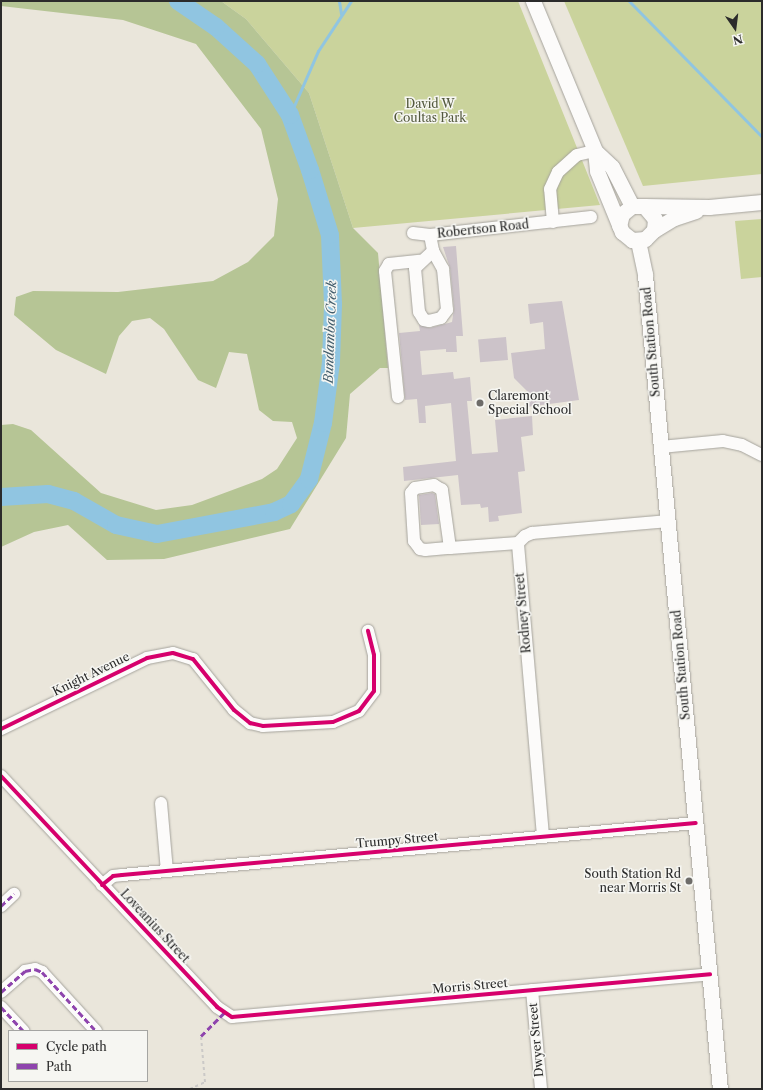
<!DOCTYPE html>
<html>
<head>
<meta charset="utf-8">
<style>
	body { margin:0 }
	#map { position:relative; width:763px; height:1090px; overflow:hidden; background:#eae6db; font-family:"Libre Caslon Text",serif }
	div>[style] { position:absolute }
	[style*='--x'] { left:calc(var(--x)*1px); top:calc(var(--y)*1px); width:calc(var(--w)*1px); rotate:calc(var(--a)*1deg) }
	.green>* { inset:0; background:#cad39c }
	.forest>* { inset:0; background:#b6c595 }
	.stream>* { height:3px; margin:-1.5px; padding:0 1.5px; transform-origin:1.5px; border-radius:1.5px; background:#90c5e1 }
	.river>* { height:18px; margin:-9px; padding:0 9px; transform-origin:9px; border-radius:9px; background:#90c5e1 }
	.building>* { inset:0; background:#ccc3c9; transform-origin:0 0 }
	.path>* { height:2px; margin-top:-1px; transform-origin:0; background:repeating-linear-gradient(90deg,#cbc9c7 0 3px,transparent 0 6px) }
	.roads { filter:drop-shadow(0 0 1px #a5a39c) drop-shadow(0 0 1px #a5a39c) }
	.minor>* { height:12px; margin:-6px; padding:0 6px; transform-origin:6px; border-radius:6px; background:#fcfbfa }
	.major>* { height:15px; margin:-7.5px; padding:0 7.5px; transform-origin:7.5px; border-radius:7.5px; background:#fcfbfa }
	.quiet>* { height:3px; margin-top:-1.5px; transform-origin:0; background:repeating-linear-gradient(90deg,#8e44ad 0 6px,transparent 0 9px) }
	.cycleway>* { height:4px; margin:-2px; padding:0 2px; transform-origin:2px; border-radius:2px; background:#d6006c }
	.dots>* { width:11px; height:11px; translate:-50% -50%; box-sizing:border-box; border:2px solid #f6f6f2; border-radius:50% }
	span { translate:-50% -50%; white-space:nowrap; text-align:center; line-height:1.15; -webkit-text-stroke:3px #f6f6f2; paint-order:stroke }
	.park-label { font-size:12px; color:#53593d }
	.street-label { font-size:12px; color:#2b2b2b }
	.poi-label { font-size:12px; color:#2b2b2b }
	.left { translate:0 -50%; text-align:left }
	.right { translate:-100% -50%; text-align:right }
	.water-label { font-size:13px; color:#415c6b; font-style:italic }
	.frame { position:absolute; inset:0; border:2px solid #2b2b2b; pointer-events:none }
	.legend { position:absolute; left:8px; top:1030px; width:140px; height:52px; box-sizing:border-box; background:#f6f6f2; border:1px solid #a5a5a2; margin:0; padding:5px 7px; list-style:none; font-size:12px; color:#2b2b2b }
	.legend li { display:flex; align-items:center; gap:8px; height:20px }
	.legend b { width:20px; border:1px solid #a5a5a2 }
	.north { position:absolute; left:715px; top:8px; width:40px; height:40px; -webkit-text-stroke:3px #f6f6f2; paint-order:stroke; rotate:166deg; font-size:11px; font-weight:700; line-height:16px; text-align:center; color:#2b2b2b }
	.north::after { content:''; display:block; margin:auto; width:14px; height:18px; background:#2b2b2b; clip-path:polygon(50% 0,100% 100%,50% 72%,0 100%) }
</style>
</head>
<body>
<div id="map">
	<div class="green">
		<i style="clip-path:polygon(221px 1px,518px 1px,600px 205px,353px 228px,309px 93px,246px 19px)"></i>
		<i style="clip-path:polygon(564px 1px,762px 1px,762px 174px,643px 186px)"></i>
		<i style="clip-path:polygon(762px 219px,762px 277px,741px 279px,735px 221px)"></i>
	</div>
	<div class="forest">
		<i style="clip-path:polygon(1px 1px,221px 1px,246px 19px,309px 93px,353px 228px,378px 253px,388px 368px,380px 368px,350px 394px,346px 438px,290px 529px,164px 559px,107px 560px,68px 525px,34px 532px,1px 547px,1px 425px,13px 424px,31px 430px,101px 493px,156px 510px,192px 505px,262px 479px,277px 469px,297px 438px,292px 422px,273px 421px,259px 410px,247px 354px,229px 352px,216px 388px,198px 380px,164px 329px,150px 318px,132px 321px,119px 336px,106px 374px,56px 350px,14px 315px,16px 297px,33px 291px,118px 292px,213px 281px,248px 262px,274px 236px,278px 199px,261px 129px,196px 44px,123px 20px,1px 6px)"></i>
	</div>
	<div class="stream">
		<i style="--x:339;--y:1;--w:13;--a:81"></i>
		<i style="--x:629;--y:1;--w:190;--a:45.6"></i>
		<i style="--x:290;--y:115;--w:70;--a:-66.4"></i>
		<i style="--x:318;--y:51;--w:60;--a:-56.6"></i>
	</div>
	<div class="river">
		<i style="--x:1;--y:497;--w:47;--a:-3.7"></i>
		<i style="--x:48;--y:494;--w:27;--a:15"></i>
		<i style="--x:74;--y:501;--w:48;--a:29.7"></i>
		<i style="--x:116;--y:525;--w:42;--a:12.4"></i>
		<i style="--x:157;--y:534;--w:119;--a:-10.6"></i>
		<i style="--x:274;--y:512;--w:19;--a:-25"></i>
		<i style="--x:291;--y:504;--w:31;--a:-54"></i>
		<i style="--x:309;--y:479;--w:58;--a:-76"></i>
		<i style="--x:323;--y:423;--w:62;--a:-82.5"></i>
		<i style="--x:331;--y:362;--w:58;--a:-88"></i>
		<i style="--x:333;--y:304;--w:69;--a:-92.5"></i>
		<i style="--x:330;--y:235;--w:68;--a:-107.1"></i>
		<i style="--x:310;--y:170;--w:59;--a:-110"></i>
		<i style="--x:290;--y:115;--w:61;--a:-122.9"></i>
		<i style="--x:257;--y:64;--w:55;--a:-137.9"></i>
		<i style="--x:216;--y:27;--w:46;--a:-145.6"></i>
	</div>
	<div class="building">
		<i style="clip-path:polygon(456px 246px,463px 336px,456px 336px,457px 352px,446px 352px,446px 349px,420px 351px,422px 375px,453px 372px,454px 379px,470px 377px,472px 401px,467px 401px,472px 454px,498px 452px,495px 420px,532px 416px,533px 435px,521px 437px,525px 471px,518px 472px,522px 513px,498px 516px,499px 521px,489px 522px,488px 507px,481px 508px,480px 504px,461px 505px,458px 475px,404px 481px,403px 467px,456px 461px,451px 403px,425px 406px,426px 423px,419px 423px,417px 399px,405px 400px,399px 333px,420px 331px,419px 325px,430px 328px,452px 322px,454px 309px,450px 268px,443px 247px)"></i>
		<i style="clip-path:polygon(562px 301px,579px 400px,527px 407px,526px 393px,528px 392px,514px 378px,511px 353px,545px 349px,543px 322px,530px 324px,528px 304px)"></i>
		<i style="left:506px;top:337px;width:23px;height:28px;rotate:85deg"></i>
		<i style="clip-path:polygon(432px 493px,435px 494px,439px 524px,421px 525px,419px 495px)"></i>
	</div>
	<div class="path">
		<i style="--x:264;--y:1;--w:15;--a:0"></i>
		<i style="--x:190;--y:1089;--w:17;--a:-25"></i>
		<i style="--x:205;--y:1082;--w:46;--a:-95"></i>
	</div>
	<div class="roads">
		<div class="minor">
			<i style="--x:553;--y:222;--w:33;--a:-95"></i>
			<i style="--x:550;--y:189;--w:19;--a:-65"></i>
			<i style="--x:558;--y:172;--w:25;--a:-42"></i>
			<i style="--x:577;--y:155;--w:18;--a:-13"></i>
			<i style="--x:413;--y:233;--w:17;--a:7"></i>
			<i style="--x:430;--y:235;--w:162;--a:-6.4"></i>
			<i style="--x:430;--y:235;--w:16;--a:79"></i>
			<i style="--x:433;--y:251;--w:21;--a:61"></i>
			<i style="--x:443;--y:269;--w:41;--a:84.4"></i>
			<i style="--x:447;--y:310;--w:10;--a:127"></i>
			<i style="--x:441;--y:318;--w:12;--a:166"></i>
			<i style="--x:429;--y:321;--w:5;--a:-169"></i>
			<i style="--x:424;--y:320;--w:9;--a:-122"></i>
			<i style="--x:419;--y:312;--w:44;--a:-95.2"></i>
			<i style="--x:415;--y:268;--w:25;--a:-43"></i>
			<i style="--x:398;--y:397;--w:127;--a:-95.9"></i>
			<i style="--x:385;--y:271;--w:8;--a:-60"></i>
			<i style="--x:389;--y:264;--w:31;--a:-6"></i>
			<i style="--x:661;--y:447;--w:62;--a:-5.5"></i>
			<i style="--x:723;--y:441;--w:19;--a:12"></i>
			<i style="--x:742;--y:445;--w:22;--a:27"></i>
			<i style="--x:450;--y:548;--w:59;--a:-97.9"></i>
			<i style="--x:442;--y:490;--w:9;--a:-148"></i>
			<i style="--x:434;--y:485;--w:19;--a:171"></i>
			<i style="--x:415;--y:488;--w:6;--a:129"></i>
			<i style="--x:411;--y:493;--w:48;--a:86.4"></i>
			<i style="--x:414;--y:541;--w:10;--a:53"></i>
			<i style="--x:420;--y:549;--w:5;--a:11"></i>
			<i style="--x:425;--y:550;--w:25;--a:-5"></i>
			<i style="--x:450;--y:548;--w:68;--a:-4.2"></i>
			<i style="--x:1;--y:729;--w:162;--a:-25.9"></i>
			<i style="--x:147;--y:658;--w:26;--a:-11"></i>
			<i style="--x:173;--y:653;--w:21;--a:17"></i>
			<i style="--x:193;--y:659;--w:65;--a:51.2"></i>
			<i style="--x:234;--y:710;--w:21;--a:39"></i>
			<i style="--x:250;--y:723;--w:13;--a:13"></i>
			<i style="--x:263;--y:726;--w:70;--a:-3.3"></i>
			<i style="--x:333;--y:722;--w:28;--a:-23"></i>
			<i style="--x:359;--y:711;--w:25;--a:-53"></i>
			<i style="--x:374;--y:691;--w:36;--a:-90"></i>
			<i style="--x:374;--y:655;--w:25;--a:-104"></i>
			<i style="--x:1;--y:776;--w:316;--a:46.9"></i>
			<i style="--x:217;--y:1007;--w:18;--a:34"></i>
			<i style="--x:232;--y:1017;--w:480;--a:-5.1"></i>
			<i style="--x:161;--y:803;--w:68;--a:85"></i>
			<i style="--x:543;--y:836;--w:294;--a:-94.9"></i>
			<i style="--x:518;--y:543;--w:10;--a:-45"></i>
			<i style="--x:525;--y:536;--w:8;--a:-23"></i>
			<i style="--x:532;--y:533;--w:137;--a:-5"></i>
			<i style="--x:102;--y:885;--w:14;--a:-39"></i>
			<i style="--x:113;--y:876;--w:9;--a:-6"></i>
			<i style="--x:122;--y:875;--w:576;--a:-5.18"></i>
			<i style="--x:1;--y:906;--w:18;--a:-43"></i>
			<i style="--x:532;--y:990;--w:99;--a:84.8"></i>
			<i style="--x:1;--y:992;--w:32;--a:-41"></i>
			<i style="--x:25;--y:971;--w:10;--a:-11"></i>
			<i style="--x:35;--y:969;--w:8;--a:23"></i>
			<i style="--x:42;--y:972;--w:80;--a:47.5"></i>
			<i style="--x:1;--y:1007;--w:33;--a:47"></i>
		</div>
		<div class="major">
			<i style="--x:533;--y:1;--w:162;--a:67.5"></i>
			<i style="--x:595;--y:151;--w:20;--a:84"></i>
			<i style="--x:597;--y:171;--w:66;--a:67.7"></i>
			<i style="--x:622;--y:232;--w:13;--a:39"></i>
			<i style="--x:632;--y:240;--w:13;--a:-4"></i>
			<i style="--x:645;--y:239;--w:13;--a:-45"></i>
			<i style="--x:654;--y:230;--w:11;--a:-85"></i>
			<i style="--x:655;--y:219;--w:17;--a:-130"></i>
			<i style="--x:644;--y:206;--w:12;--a:180"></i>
			<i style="--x:632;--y:206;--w:13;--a:141"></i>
			<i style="--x:622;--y:214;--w:12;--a:104"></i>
			<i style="--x:595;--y:151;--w:23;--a:43"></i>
			<i style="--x:612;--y:167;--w:44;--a:62.9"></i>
			<i style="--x:644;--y:206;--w:65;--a:0.9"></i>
			<i style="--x:709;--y:207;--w:53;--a:-5.4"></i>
			<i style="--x:654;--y:230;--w:23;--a:-31"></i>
			<i style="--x:674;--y:218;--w:23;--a:-18"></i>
			<i style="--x:638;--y:241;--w:35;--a:78"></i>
			<i style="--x:645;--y:275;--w:817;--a:84.74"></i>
		</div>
	</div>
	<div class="quiet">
		<i style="--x:1;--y:906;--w:18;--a:-43"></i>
		<i style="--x:1;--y:992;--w:32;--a:-41"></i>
		<i style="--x:25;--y:971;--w:10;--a:-11"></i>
		<i style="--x:35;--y:969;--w:8;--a:23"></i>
		<i style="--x:42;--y:972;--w:80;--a:47.5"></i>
		<i style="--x:1;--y:1007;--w:33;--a:47"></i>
		<i style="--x:201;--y:1036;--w:33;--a:-45"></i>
	</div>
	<div class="cycleway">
		<i style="--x:1;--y:729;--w:162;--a:-25.9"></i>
		<i style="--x:147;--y:658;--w:26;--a:-11"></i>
		<i style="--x:173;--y:653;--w:21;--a:17"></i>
		<i style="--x:193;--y:659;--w:65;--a:51.2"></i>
		<i style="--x:234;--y:710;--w:21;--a:39"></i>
		<i style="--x:250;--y:723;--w:13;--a:13"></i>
		<i style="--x:263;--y:726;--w:70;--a:-3.3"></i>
		<i style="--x:333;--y:722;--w:28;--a:-23"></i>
		<i style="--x:359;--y:711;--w:25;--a:-53"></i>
		<i style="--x:374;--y:691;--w:36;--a:-90"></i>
		<i style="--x:374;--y:655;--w:25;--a:-104"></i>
		<i style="--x:1;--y:776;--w:316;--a:46.9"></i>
		<i style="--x:217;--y:1007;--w:18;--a:34"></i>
		<i style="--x:232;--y:1017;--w:480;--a:-5.1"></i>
		<i style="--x:102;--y:885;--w:14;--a:-39"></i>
		<i style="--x:113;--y:876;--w:9;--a:-6"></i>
		<i style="--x:122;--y:875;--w:576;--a:-5.18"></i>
	</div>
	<div class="dots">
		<i style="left:480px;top:403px;background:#6e6c69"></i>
		<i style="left:689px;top:881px;background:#6e6c69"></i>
	</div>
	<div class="park-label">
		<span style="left:430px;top:111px">David W<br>Coultas Park</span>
	</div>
	<div class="street-label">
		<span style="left:483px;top:229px;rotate:-6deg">Robertson Road</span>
		<span style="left:651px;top:342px;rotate:-95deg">South Station Road</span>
		<span style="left:523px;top:613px;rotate:-95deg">Rodney Street</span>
		<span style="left:681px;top:665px;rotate:-95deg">South Station Road</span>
		<span style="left:91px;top:674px;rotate:-26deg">Knight Avenue</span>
		<span style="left:397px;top:840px;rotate:-5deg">Trumpy Street</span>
		<span style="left:155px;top:926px;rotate:47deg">Loveanius Street</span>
		<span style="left:470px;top:986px;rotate:-5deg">Morris Street</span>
		<span style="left:536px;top:1040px;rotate:-95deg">Dwyer Street</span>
	</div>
	<div class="poi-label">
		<span class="left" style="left:488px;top:403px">Claremont<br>Special School</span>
		<span class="right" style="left:681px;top:881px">South Station Rd<br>near Morris St</span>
	</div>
	<div class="water-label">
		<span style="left:330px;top:332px;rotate:-88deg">Bundamba Creek</span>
	</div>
	<div class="frame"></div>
	<ul class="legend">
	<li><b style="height:5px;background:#d6006c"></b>Cycle path</li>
	<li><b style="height:5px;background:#8e44ad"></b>Path</li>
	</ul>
	<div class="north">N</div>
</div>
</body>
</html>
